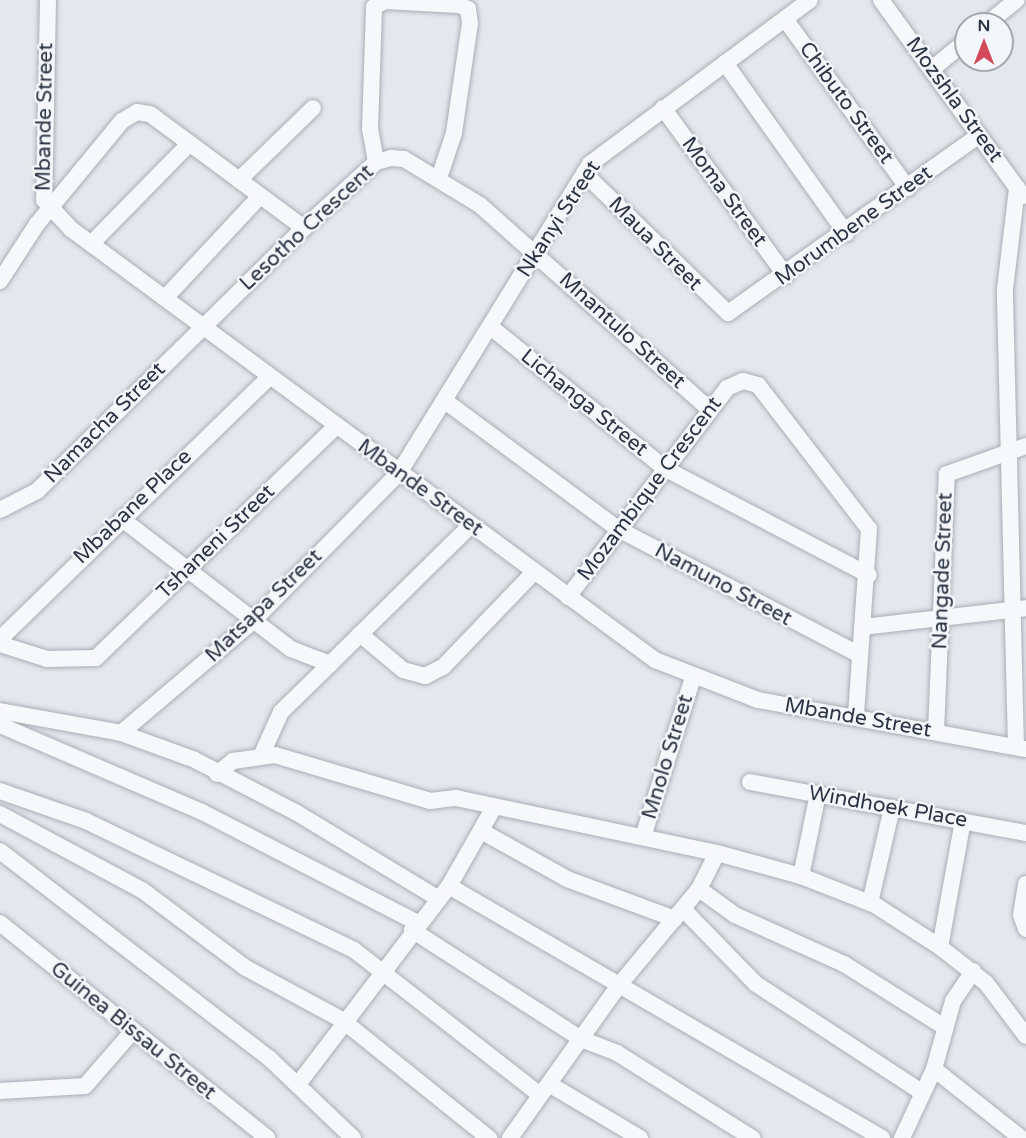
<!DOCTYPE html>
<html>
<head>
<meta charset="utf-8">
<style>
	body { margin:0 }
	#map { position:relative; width:1026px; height:1138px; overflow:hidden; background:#e4e7ec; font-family:"Varela Round",sans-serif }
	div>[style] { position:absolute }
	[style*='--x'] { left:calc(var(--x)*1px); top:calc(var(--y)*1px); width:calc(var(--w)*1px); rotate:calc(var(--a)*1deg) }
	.roads { filter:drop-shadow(0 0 2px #a9aeb7) drop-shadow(0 0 2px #a9aeb7) }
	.minor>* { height:16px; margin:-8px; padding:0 8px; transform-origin:8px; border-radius:8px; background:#f7f8fa }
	span { translate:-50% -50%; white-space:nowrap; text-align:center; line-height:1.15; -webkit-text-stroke:5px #f4f6f9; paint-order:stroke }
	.street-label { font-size:21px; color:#2b3445 }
	.north { position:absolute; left:954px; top:12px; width:60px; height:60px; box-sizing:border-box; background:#f4f6f9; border:2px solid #a4a8b1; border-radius:50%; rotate:0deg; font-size:16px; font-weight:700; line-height:24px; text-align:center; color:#2b3445 }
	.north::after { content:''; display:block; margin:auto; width:21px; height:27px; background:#d1495b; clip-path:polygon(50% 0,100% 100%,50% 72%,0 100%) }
</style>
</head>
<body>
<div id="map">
	<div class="roads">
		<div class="minor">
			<i style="--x:48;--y:0;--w:200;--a:91.1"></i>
			<i style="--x:44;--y:200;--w:40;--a:47"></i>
			<i style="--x:71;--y:229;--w:726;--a:36.43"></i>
			<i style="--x:655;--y:660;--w:110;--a:21.2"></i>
			<i style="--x:758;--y:700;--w:272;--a:10.4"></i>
			<i style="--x:881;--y:0;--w:242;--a:54.1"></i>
			<i style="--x:785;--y:19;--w:209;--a:54"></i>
			<i style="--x:987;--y:24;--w:38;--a:-39"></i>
			<i style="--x:725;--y:63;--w:209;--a:54.6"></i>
			<i style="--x:932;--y:69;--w:44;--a:-39.5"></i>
			<i style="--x:663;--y:108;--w:208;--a:53.8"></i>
			<i style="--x:376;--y:162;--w:34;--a:-100"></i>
			<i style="--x:370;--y:129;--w:122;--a:-88.1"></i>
			<i style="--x:374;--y:7;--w:13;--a:-29"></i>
			<i style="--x:385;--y:1;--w:74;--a:3.1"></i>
			<i style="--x:459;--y:5;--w:10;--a:24"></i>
			<i style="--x:468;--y:9;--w:14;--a:82"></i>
			<i style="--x:470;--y:23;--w:111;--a:98.3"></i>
			<i style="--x:454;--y:133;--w:47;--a:108.4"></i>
			<i style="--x:584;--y:173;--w:201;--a:44.2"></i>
			<i style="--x:728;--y:313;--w:306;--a:-35.3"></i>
			<i style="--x:239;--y:180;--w:103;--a:-44.2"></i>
			<i style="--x:91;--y:244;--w:141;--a:-45.6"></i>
			<i style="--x:0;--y:281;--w:68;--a:-57"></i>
			<i style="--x:37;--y:224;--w:134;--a:-50.5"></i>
			<i style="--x:122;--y:121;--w:17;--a:-31"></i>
			<i style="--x:137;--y:112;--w:13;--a:9"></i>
			<i style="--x:150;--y:114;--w:192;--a:36.5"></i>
			<i style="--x:165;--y:298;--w:139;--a:-47"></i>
			<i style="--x:492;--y:328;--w:222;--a:39.1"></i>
			<i style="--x:664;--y:468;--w:231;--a:27.6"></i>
			<i style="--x:445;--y:401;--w:215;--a:36.5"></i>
			<i style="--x:618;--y:529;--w:273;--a:27.5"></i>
			<i style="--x:0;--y:510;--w:42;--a:-27.2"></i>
			<i style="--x:37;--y:491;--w:375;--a:-44.6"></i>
			<i style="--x:304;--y:228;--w:98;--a:-42.5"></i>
			<i style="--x:376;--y:162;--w:16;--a:-15"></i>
			<i style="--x:391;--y:158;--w:13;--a:4"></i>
			<i style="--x:404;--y:159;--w:89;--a:31.2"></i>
			<i style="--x:480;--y:205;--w:307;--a:41.7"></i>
			<i style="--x:122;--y:519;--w:213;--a:37.6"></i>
			<i style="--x:291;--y:649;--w:42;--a:21"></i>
			<i style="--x:330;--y:664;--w:198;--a:-44.6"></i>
			<i style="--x:568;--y:597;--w:263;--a:-52.7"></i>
			<i style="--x:727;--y:388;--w:17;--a:-24"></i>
			<i style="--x:743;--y:381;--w:16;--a:15"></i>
			<i style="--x:758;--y:385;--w:182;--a:52.4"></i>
			<i style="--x:869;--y:529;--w:188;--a:94"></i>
			<i style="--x:863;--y:627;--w:164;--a:-6.6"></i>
			<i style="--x:360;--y:634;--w:56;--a:39.9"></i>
			<i style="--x:403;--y:670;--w:23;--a:15"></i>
			<i style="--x:425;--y:676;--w:20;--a:-27"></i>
			<i style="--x:443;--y:667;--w:132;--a:-46.2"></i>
			<i style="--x:0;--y:639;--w:376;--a:-44.2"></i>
			<i style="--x:0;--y:644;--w:49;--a:17.7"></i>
			<i style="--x:47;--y:659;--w:49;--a:-1.2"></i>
			<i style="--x:96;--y:658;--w:334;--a:-44"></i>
			<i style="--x:0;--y:711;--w:123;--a:10.3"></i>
			<i style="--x:121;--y:733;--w:77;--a:19.9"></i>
			<i style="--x:193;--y:759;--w:117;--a:27.4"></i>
			<i style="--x:297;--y:813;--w:166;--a:31.2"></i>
			<i style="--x:0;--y:725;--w:220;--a:23.3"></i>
			<i style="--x:202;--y:812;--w:243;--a:27.2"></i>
			<i style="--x:936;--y:732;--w:258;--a:-87.6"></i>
			<i style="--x:947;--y:474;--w:84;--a:-19.5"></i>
			<i style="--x:121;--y:733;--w:173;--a:-40.3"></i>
			<i style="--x:253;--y:621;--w:208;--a:-45.4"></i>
			<i style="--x:399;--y:473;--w:363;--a:-58.3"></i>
			<i style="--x:590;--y:164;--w:274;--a:-36.7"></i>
			<i style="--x:1016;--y:747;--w:458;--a:-91.4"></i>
			<i style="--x:1005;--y:289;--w:102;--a:-83.2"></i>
			<i style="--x:262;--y:754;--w:46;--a:-65.7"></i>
			<i style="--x:281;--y:712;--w:69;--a:-44.4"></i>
			<i style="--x:217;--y:774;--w:21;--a:-39"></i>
			<i style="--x:233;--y:761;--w:42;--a:-8.1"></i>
			<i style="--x:275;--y:755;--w:162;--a:16.5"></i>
			<i style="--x:430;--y:801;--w:26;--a:-7"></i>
			<i style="--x:456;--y:798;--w:267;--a:11.9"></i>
			<i style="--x:717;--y:853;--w:87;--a:15.3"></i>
			<i style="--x:801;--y:876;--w:79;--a:21.4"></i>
			<i style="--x:875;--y:905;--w:77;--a:32.9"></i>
			<i style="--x:940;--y:947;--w:58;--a:38"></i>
			<i style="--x:986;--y:983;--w:66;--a:53"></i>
			<i style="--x:750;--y:782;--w:281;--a:10.5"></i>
			<i style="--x:0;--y:791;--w:91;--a:19.2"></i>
			<i style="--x:86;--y:821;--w:297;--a:25.7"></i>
			<i style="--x:354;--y:950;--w:236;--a:37.9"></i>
			<i style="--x:0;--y:814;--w:161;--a:28.2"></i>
			<i style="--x:142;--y:890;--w:130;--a:36.9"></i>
			<i style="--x:246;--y:968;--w:109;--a:28.4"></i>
			<i style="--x:342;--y:1020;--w:189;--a:38.8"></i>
			<i style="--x:483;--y:832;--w:96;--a:29.2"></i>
			<i style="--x:567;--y:879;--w:115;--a:20.3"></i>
			<i style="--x:643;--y:837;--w:168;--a:-72.6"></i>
			<i style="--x:0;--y:851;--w:339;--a:37.6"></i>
			<i style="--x:269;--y:1058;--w:116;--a:43.6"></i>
			<i style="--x:801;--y:876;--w:84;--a:-78.3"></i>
			<i style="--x:1026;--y:884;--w:31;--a:99"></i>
			<i style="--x:1021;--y:915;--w:15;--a:70"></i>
			<i style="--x:449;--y:886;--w:501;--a:30.2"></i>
			<i style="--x:699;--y:889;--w:44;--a:35.8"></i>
			<i style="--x:735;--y:915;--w:120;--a:24.2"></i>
			<i style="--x:844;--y:964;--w:120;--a:32.1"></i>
			<i style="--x:870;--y:903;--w:98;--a:-77"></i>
			<i style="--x:683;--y:909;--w:105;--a:45.8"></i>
			<i style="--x:756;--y:984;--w:199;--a:33.1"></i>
			<i style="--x:0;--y:923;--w:343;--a:38.8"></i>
			<i style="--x:412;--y:930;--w:201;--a:32.8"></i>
			<i style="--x:581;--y:1039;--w:39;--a:21"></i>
			<i style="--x:617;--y:1053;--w:160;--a:32.2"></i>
			<i style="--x:940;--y:947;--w:128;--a:-79.7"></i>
			<i style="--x:934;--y:1069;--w:111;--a:38.4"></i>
			<i style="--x:299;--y:1083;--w:248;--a:-52.7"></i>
			<i style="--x:449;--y:886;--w:91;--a:-60.3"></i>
			<i style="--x:549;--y:1084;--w:106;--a:30.7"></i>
			<i style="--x:0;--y:1091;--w:85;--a:-3.4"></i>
			<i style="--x:85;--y:1086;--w:72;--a:-49"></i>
			<i style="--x:510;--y:1138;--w:189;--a:-54.5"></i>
			<i style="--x:620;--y:984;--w:124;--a:-50.3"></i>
			<i style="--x:699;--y:889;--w:40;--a:-63.4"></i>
			<i style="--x:902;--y:1138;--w:76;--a:-65.1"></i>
			<i style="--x:934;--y:1069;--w:71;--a:-74.4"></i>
			<i style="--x:953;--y:1001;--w:36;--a:-56"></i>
		</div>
	</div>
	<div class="street-label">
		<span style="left:954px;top:100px;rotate:54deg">Mozshla Street</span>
		<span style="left:846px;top:103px;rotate:54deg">Chibuto Street</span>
		<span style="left:45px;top:117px;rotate:-89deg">Mbande Street</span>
		<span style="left:724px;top:192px;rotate:54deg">Moma Street</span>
		<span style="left:559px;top:219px;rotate:-57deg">Nkanyi Street</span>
		<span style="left:854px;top:226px;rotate:-36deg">Morumbene Street</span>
		<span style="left:307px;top:228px;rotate:-43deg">Lesotho Crescent</span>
		<span style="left:655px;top:244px;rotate:45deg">Maua Street</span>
		<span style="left:622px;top:331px;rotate:42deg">Mnantulo Street</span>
		<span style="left:584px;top:403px;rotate:39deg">Lichanga Street</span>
		<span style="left:105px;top:423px;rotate:-45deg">Namacha Street</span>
		<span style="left:420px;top:488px;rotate:36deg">Mbande Street</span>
		<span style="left:650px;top:489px;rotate:-53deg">Mozambique Crescent</span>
		<span style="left:133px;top:507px;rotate:-44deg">Mbabane Place</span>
		<span style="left:216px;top:542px;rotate:-44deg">Tshaneni Street</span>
		<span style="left:943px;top:571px;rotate:-88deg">Nangade Street</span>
		<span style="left:723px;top:585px;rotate:28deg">Namuno Street</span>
		<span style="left:264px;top:606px;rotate:-44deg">Matsapa Street</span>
		<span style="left:858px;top:718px;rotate:10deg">Mbande Street</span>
		<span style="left:668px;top:757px;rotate:-73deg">Mnolo Street</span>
		<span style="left:888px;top:807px;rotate:10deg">Windhoek Place</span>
		<span style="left:133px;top:1031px;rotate:39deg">Guinea Bissau Street</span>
	</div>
	<div class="north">N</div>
</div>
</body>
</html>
